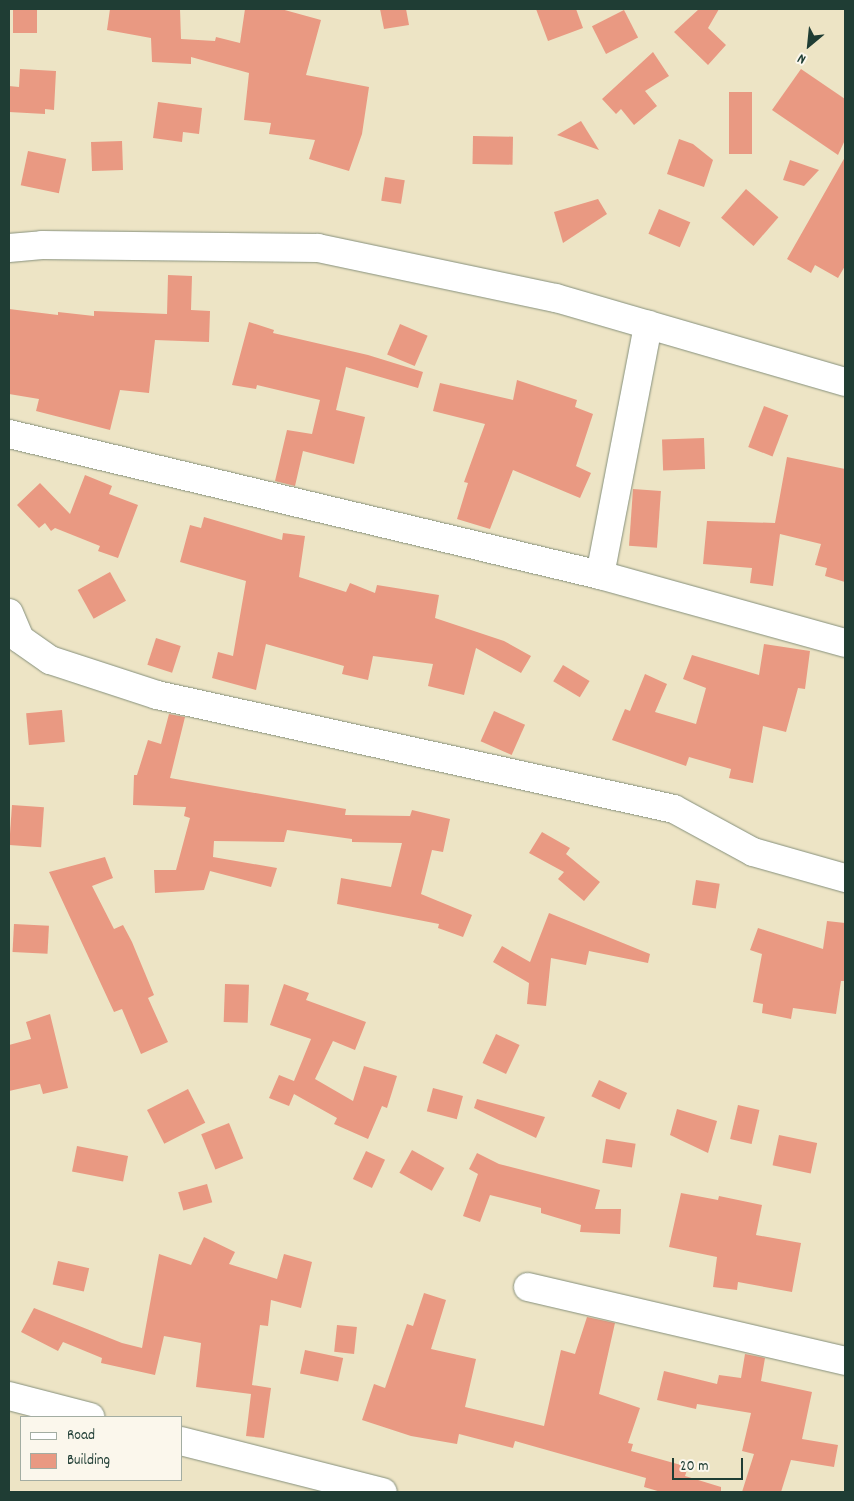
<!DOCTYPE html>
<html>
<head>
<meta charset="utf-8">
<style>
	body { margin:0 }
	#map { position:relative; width:854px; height:1501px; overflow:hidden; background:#ede4c5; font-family:Dekko,sans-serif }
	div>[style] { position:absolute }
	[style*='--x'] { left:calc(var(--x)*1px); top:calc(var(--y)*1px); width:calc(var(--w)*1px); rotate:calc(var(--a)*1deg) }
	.building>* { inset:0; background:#e99982; transform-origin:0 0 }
	.roads { filter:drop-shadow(0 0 1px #86907c) drop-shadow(0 0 1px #86907c) }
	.minor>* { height:28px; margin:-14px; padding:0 14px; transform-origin:14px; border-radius:14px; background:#fff }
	span { translate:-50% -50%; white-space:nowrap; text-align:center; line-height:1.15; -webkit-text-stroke:4px #fbf7ec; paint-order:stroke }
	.frame { position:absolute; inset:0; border:10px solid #1f3d34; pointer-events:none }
	.legend { position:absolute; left:20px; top:1416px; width:162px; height:65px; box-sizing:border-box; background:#fbf7ec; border:1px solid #a3ada2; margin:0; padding:6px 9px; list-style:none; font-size:15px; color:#1f3d34 }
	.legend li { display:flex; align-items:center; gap:10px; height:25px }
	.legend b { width:25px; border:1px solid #a3ada2 }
	.north { position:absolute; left:784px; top:20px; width:50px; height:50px; -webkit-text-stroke:4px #fbf7ec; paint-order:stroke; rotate:208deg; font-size:14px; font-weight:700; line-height:20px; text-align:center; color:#1f3d34 }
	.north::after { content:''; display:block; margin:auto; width:18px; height:22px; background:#1f3d34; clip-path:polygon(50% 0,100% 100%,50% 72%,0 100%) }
	.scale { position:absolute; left:672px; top:1458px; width:71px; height:22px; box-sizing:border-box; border:2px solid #1f3d34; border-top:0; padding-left:6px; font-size:15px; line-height:18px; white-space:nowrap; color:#1f3d34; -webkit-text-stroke:4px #fbf7ec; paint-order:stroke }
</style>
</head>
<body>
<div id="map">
	<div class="building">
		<i style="left:13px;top:9px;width:24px;height:24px"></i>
		<i style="clip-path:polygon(110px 9px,180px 9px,181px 39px,215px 41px,216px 37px,240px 43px,245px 9px,281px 9px,321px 20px,306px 75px,369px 87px,362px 134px,349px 171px,309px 159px,315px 140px,269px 134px,271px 123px,244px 120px,249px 73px,191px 57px,191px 64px,152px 62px,151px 38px,107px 30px)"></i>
		<i style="clip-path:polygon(380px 9px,406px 9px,409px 25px,384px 29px)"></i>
		<i style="clip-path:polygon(536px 9px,576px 9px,583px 28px,548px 41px)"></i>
		<i style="clip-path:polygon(699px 9px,719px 9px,708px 28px,726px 45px,708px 65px,674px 32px)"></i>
		<i style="left:624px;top:10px;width:31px;height:36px;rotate:63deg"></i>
		<i style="clip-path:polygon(653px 52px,669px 76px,645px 91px,657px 106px,634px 125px,621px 109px,616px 114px,602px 99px)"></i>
		<i style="clip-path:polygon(20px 69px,56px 71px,54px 110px,45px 109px,45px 114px,9px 112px,9px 86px,19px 87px)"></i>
		<i style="clip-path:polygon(801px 69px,845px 99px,845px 140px,838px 155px,772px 110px)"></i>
		<i style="left:729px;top:92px;width:23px;height:62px"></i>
		<i style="clip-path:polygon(158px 102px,202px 108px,199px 134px,183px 132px,182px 142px,153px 138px)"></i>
		<i style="clip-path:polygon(581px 121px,599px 150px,557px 135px)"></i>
		<i style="left:473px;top:136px;width:40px;height:28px;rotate:1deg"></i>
		<i style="clip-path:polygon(679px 139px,693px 144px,713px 160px,704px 187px,667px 174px)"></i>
		<i style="left:122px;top:141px;width:29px;height:31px;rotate:88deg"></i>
		<i style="left:28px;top:151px;width:39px;height:35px;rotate:12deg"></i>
		<i style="clip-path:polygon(845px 157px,845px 266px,838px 278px,815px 265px,811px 273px,787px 259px)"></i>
		<i style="clip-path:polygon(790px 160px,819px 170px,804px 186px,783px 180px)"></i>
		<i style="left:385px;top:177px;width:20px;height:24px;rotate:9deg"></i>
		<i style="left:746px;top:189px;width:43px;height:38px;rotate:41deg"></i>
		<i style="clip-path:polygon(598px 199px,607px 214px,563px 243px,554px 212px)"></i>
		<i style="left:659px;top:209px;width:34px;height:27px;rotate:23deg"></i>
		<i style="clip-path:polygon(168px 275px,192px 276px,191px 310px,210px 311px,209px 342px,155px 340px,149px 393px,120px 390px,110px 430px,36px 411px,39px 399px,9px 394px,9px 309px,58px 315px,58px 312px,94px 316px,94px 311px,167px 314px)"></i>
		<i style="clip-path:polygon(249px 322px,274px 330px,273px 333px,368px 355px,423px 372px,418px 388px,346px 367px,336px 410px,365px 417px,354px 464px,303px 451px,295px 486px,275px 481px,287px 430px,312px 434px,320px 400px,257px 385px,256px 389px,232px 385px)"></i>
		<i style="left:400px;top:324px;width:30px;height:33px;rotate:23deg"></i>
		<i style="clip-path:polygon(517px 380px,577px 400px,575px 407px,593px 414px,576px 466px,591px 473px,580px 498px,513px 470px,490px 529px,457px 519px,468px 483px,464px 482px,485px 424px,433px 411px,440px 383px,513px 400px)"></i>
		<i style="left:764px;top:406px;width:26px;height:44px;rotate:21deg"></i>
		<i style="left:704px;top:438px;width:31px;height:42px;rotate:88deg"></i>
		<i style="clip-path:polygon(787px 457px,845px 469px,845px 582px,825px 576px,827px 568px,815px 565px,821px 544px,780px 534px,773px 586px,750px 583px,752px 568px,703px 564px,707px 521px,775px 523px)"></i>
		<i style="clip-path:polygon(85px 475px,112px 486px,109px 494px,138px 505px,118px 558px,98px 551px,100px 546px,55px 528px,51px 531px,45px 523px,39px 528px,17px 505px,40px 483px,70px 514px)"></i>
		<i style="left:633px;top:489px;width:28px;height:57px;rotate:4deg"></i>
		<i style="clip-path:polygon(204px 517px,282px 540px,283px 533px,305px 536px,299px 577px,346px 592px,350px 583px,375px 593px,377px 585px,439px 595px,435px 618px,504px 641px,531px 656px,521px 673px,476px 648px,464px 695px,428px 686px,433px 664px,373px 656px,368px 680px,342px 674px,344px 666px,266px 644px,256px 690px,212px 678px,218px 652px,233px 656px,246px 581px,180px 562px,190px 525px,201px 528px)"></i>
		<i style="left:110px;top:572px;width:33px;height:37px;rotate:61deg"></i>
		<i style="left:156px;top:638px;width:26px;height:28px;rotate:18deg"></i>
		<i style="clip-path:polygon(764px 644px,810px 651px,805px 689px,798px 688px,786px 732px,763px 726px,753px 783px,729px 778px,731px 769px,689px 757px,686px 766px,612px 740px,625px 709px,630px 711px,645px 674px,667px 684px,655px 712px,696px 724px,706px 688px,683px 679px,692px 655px,759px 675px)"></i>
		<i style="left:563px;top:665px;width:31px;height:19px;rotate:31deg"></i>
		<i style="left:62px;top:710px;width:32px;height:36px;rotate:85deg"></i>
		<i style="left:494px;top:711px;width:34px;height:33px;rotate:24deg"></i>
		<i style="clip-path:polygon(169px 714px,185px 717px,170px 778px,346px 809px,345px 815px,410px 816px,412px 810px,450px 819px,443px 852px,432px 850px,421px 894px,472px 915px,463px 937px,438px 928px,439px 924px,337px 904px,341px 878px,391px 887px,402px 843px,352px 842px,352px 839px,287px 830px,284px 842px,214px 841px,213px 857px,277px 868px,271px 887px,210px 871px,204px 890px,155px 893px,154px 870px,176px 870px,190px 818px,184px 816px,186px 807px,133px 805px,134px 775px,137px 775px,148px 740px,161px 744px)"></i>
		<i style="left:12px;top:805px;width:32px;height:40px;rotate:4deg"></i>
		<i style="clip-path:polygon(542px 832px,570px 848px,566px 854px,600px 882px,584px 901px,558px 879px,564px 872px,529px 853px)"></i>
		<i style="clip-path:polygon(105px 857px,113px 878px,92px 886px,114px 929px,123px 925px,132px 942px,154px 995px,148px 998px,168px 1042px,141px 1054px,122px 1009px,114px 1012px,49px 872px)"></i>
		<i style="left:696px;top:880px;width:24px;height:25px;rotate:9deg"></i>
		<i style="clip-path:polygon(549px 913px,650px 954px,648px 963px,589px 951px,586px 965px,551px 958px,546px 1006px,527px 1004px,529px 983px,493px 962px,502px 946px,530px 962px)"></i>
		<i style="clip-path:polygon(827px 921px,845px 923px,845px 981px,841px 981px,836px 1014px,793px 1008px,791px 1019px,762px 1013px,763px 1004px,753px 1002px,762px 954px,750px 950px,758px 928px,823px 949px)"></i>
		<i style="left:14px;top:924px;width:35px;height:28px;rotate:3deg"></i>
		<i style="left:225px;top:984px;width:24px;height:38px;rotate:2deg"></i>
		<i style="clip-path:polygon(284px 984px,309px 993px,306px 1000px,366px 1022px,355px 1050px,333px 1041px,315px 1079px,353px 1101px,364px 1066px,397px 1076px,387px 1108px,382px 1106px,368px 1139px,334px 1124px,337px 1118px,294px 1094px,289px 1106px,269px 1098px,279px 1075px,294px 1081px,311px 1039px,270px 1025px)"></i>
		<i style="clip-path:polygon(50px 1014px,68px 1088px,43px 1094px,40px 1084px,9px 1091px,9px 1045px,31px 1039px,26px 1022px)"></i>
		<i style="left:496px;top:1034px;width:26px;height:32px;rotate:25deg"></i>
		<i style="left:599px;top:1080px;width:31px;height:18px;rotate:25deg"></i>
		<i style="left:433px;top:1088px;width:31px;height:24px;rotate:15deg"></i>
		<i style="left:188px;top:1089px;width:38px;height:46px;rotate:63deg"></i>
		<i style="clip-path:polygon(477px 1099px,545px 1117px,536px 1138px,474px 1108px)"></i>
		<i style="left:738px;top:1105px;width:22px;height:35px;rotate:13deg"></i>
		<i style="clip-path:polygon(677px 1109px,717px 1121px,708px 1153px,670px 1135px)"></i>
		<i style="left:229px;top:1123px;width:38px;height:30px;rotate:68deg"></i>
		<i style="left:779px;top:1135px;width:39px;height:31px;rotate:12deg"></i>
		<i style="left:606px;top:1139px;width:30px;height:24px;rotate:9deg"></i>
		<i style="left:77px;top:1146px;width:52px;height:26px;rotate:11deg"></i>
		<i style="left:412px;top:1150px;width:37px;height:26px;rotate:29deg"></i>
		<i style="left:366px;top:1151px;width:21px;height:31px;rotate:25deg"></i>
		<i style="clip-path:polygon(477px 1153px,499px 1164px,600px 1190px,595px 1209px,621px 1209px,620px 1234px,580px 1232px,581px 1225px,541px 1213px,541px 1208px,490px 1195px,480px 1222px,463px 1216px,478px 1174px,469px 1169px)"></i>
		<i style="left:207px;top:1184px;width:19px;height:30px;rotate:74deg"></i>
		<i style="clip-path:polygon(681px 1193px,718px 1200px,719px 1196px,762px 1205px,756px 1235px,801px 1243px,792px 1292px,738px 1282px,737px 1290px,713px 1287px,717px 1257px,669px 1247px)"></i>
		<i style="clip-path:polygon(204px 1237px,235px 1252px,229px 1264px,277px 1279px,284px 1254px,312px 1262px,301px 1308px,271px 1300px,268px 1326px,260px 1325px,252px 1385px,271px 1388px,264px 1438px,246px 1436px,251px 1394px,196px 1387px,201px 1343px,164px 1336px,155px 1375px,101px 1363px,102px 1358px,63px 1342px,58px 1351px,21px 1332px,34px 1308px,122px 1343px,142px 1348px,159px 1254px,191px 1265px)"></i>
		<i style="left:58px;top:1261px;width:32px;height:24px;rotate:13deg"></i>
		<i style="clip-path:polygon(424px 1293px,446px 1300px,431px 1349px,476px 1359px,465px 1407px,544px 1426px,561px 1350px,575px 1354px,587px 1317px,615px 1323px,599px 1394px,640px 1408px,628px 1443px,633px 1444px,631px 1451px,688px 1467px,685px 1476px,721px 1487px,721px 1492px,661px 1492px,644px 1487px,646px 1478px,515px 1441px,513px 1448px,459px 1434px,457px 1444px,411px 1436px,362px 1420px,374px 1384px,385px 1388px,407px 1324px,413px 1326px)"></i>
		<i style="left:337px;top:1325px;width:20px;height:27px;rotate:6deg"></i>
		<i style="left:305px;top:1350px;width:39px;height:24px;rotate:12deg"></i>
		<i style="clip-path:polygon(745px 1354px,765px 1358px,761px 1381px,812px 1392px,802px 1439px,838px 1445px,834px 1467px,791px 1460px,781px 1492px,742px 1492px,754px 1454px,742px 1451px,751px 1413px,697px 1404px,696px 1409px,657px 1400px,664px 1371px,717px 1384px,719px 1375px,741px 1378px)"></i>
	</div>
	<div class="roads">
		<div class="minor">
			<i style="--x:9;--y:248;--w:33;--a:-5"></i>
			<i style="--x:42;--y:245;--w:276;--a:0.6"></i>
			<i style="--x:318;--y:248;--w:243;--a:11.9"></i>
			<i style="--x:556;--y:298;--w:301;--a:16.2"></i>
			<i style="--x:9;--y:434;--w:608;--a:13.42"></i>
			<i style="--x:600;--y:575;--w:254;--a:15.5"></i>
			<i style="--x:600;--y:575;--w:255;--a:-79.1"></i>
			<i style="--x:9;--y:613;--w:28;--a:67"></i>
			<i style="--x:20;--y:639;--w:37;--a:35"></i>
			<i style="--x:50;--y:660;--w:113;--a:18.1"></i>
			<i style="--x:157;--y:695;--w:529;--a:12.43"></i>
			<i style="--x:674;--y:809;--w:90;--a:28.6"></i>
			<i style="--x:753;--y:852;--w:96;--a:15.8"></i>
			<i style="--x:528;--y:1287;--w:326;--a:13.1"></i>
			<i style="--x:9;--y:1396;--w:84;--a:14.5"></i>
			<i style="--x:181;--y:1441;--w:208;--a:14.2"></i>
		</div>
	</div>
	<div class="frame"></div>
	<ul class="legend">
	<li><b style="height:6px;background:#fff"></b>Road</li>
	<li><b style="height:14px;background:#e99982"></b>Building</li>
	</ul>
	<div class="north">N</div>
	<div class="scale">20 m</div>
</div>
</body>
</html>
